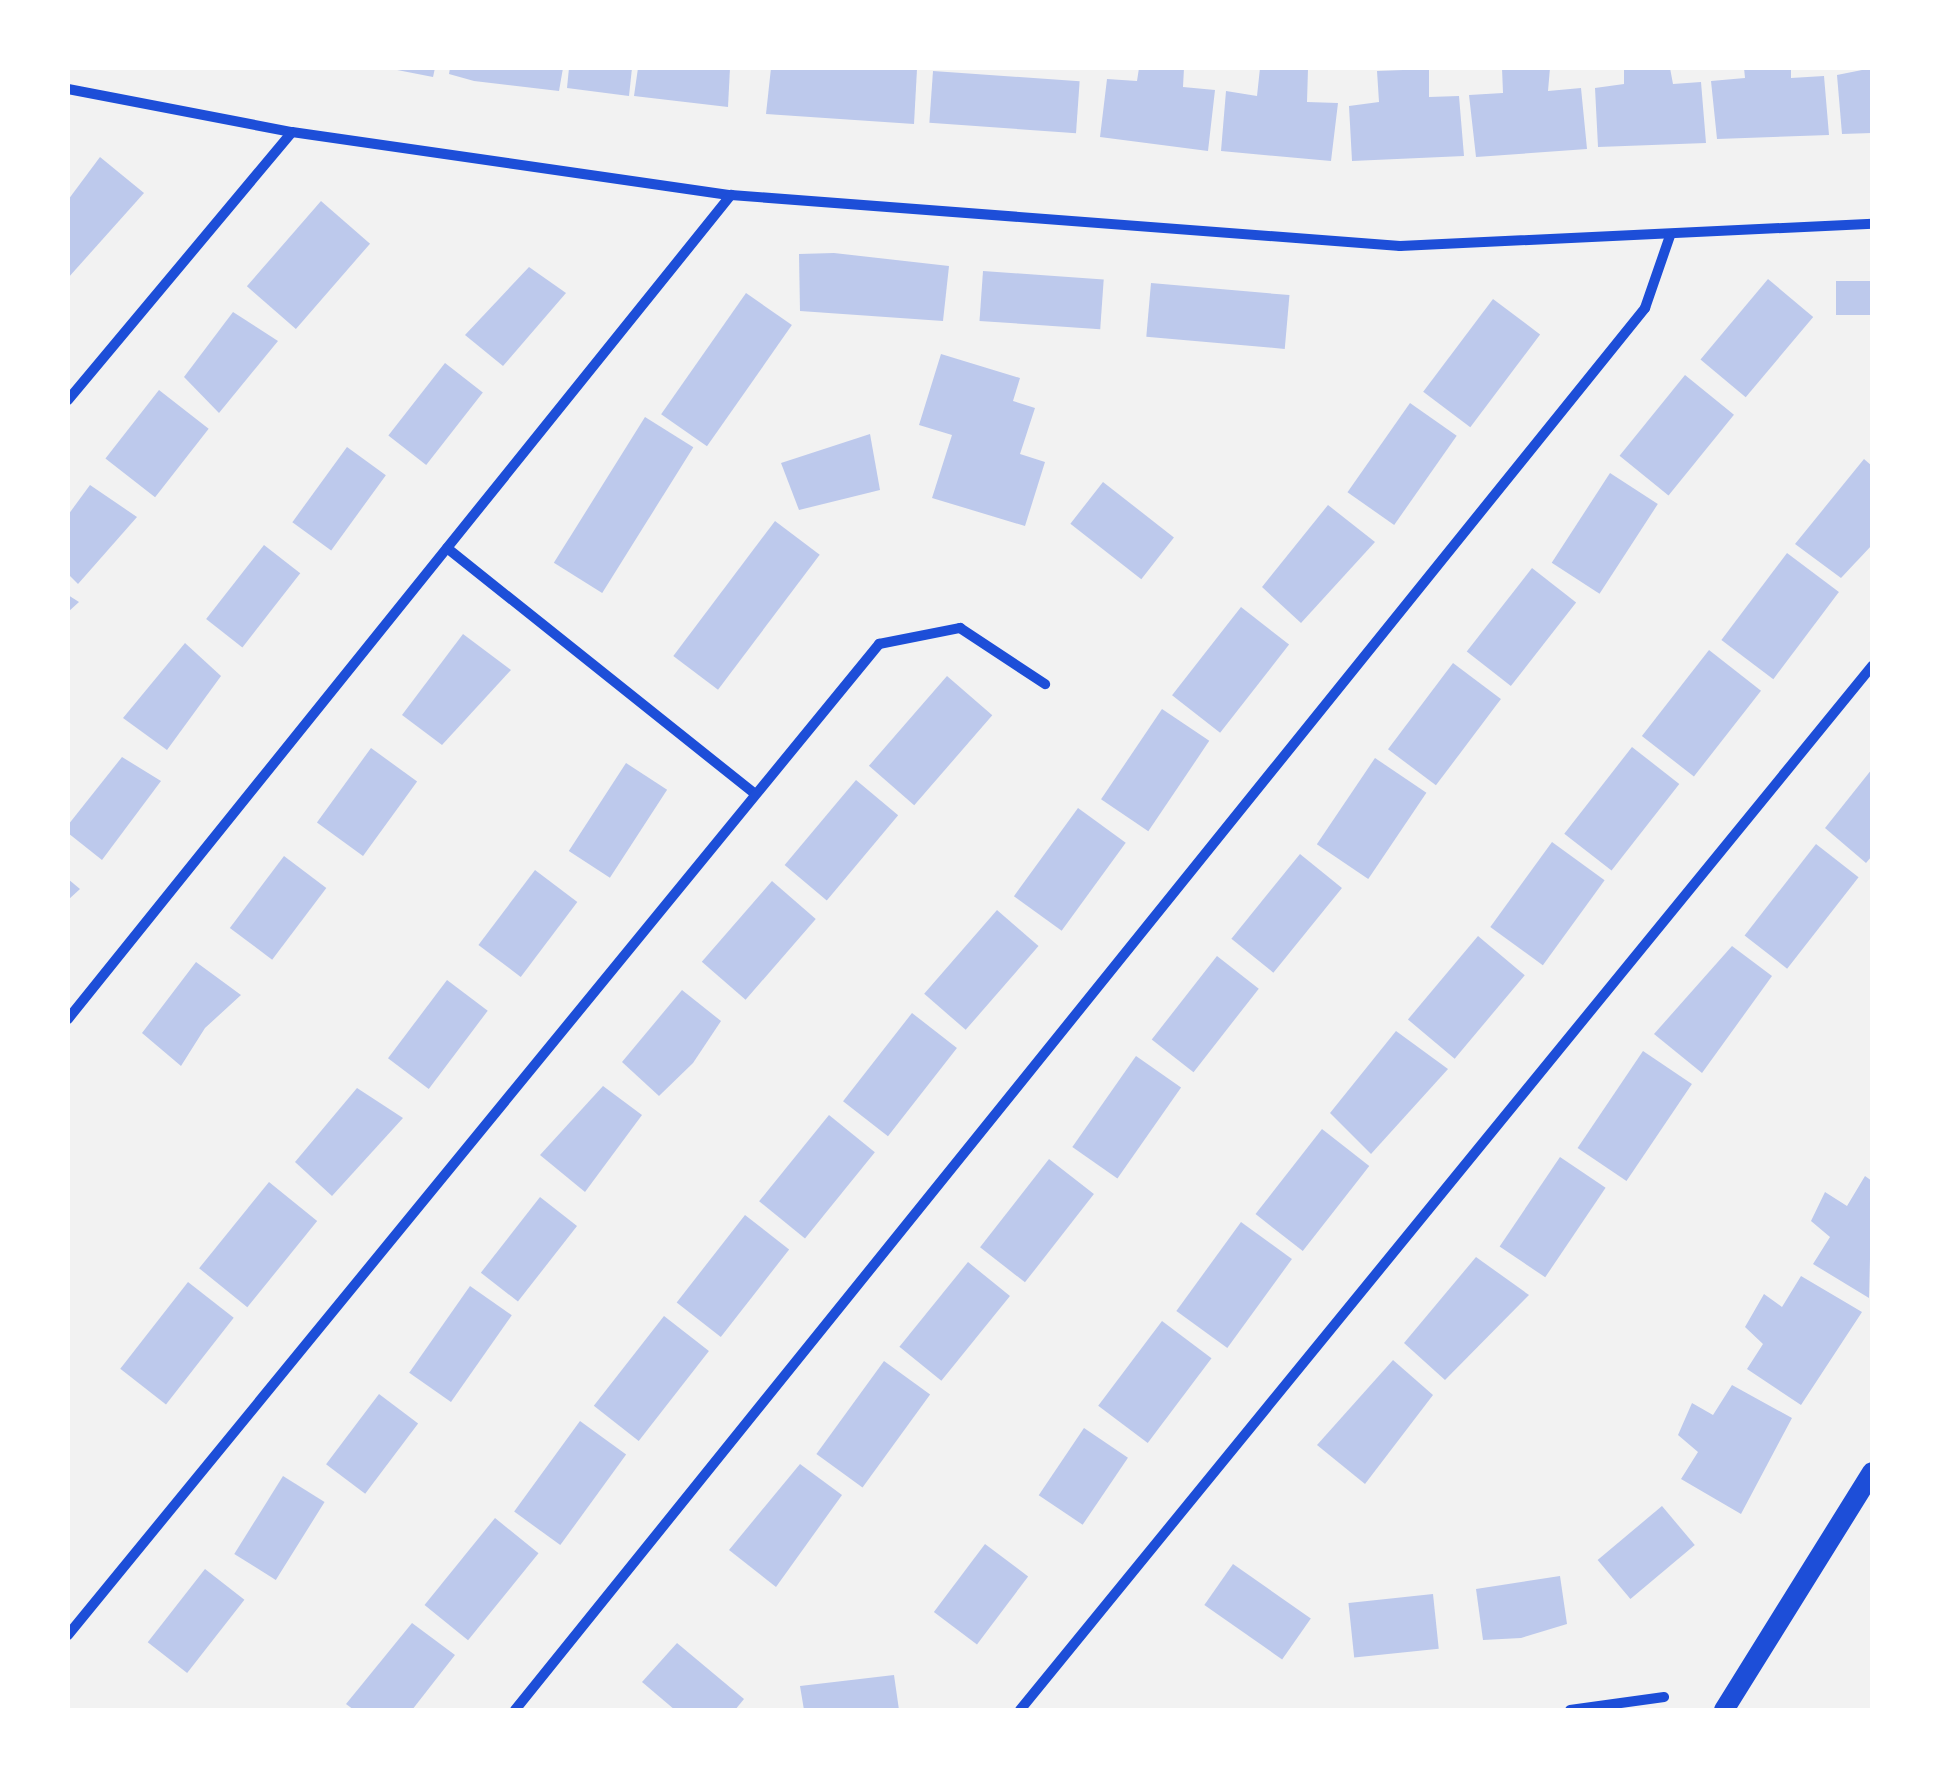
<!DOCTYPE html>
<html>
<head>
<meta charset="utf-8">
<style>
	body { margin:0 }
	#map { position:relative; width:1940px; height:1778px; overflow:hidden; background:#f2f2f2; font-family:"Varela Round",sans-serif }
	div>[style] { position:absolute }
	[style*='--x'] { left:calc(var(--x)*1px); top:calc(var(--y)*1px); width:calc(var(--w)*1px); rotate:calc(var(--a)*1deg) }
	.building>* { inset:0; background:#bdc9ec; transform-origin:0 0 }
	.minor>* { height:10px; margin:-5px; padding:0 5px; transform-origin:5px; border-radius:5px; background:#1d4ed8 }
	.secondary>* { height:20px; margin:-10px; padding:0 10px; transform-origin:10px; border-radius:10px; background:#1d4ed8 }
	span { translate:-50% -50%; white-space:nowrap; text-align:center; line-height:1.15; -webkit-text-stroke:10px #fff; paint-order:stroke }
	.frame { position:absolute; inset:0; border:70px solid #fff; pointer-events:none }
</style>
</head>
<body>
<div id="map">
	<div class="building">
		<i style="clip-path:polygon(387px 68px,435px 68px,433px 77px)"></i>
		<i style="clip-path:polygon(450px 68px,563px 68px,559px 91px,474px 81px,449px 74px)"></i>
		<i style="clip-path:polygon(569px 68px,632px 68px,629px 96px,567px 88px)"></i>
		<i style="clip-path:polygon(638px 68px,730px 68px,728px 107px,634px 96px)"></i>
		<i style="clip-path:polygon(771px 68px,917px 69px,914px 124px,766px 114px)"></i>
		<i style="clip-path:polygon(1139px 68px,1184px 68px,1183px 87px,1215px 90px,1208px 151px,1100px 137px,1107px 79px,1137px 81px)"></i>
		<i style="clip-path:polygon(1260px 68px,1308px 69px,1307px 102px,1338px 103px,1331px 161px,1221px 151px,1226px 91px,1257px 96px)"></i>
		<i style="clip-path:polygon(1502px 68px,1550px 68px,1548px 91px,1581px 88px,1587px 149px,1476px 157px,1469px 95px,1503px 93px)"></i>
		<i style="clip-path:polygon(1624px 68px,1670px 68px,1673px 84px,1701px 82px,1706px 143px,1598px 147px,1595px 88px,1624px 84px)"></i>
		<i style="clip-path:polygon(1744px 68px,1791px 68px,1791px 78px,1824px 76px,1829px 135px,1717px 139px,1711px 81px,1745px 78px)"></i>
		<i style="clip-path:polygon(1872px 68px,1872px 133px,1842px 134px,1837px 75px)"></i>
		<i style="clip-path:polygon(1429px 69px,1429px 97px,1459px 96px,1464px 156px,1352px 161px,1349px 106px,1379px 102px,1377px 71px)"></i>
		<i style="left:933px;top:71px;width:147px;height:52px;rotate:4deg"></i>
		<i style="clip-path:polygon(100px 157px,144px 193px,68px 278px,68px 200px)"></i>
		<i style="left:321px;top:201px;width:65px;height:113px;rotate:41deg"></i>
		<i style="clip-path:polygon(834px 253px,949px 266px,943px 321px,800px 311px,799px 254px)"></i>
		<i style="clip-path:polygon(529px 267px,566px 293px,503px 366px,465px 335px)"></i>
		<i style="left:983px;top:271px;width:121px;height:50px;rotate:4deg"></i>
		<i style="left:1768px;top:279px;width:59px;height:105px;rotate:40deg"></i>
		<i style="left:1872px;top:281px;width:34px;height:36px;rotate:90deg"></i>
		<i style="left:1151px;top:283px;width:139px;height:54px;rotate:5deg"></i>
		<i style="left:746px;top:293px;width:56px;height:148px;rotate:35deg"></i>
		<i style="left:1493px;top:299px;width:59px;height:116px;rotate:37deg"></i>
		<i style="clip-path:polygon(233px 312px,278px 341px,219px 413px,184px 377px)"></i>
		<i style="clip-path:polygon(941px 354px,1020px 378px,1013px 401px,1035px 408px,1020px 454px,1045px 462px,1025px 526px,932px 498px,952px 435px,919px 425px)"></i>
		<i style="left:445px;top:363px;width:48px;height:92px;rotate:38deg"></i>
		<i style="left:1685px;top:375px;width:63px;height:104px;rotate:39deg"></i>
		<i style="left:159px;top:390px;width:63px;height:87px;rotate:38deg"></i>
		<i style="left:1410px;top:403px;width:57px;height:109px;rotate:35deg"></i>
		<i style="left:645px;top:417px;width:57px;height:172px;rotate:32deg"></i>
		<i style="clip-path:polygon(870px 434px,880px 490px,799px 510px,781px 463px)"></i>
		<i style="left:347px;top:447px;width:48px;height:93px;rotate:36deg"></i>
		<i style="clip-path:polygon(1864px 459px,1872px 466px,1872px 545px,1841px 578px,1795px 544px)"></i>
		<i style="left:1610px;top:473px;width:57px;height:107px;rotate:33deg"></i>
		<i style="left:1103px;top:482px;width:90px;height:53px;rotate:38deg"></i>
		<i style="clip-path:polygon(90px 485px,137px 517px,78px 584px,68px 574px,68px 515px)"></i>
		<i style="clip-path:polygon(1328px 505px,1375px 542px,1301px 623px,1262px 587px)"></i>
		<i style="left:775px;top:521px;width:56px;height:169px;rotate:37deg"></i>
		<i style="left:264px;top:545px;width:46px;height:94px;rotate:38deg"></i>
		<i style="left:1787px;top:553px;width:65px;height:109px;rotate:37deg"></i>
		<i style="left:1532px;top:568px;width:56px;height:106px;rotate:38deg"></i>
		<i style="clip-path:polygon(68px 595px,79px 602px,68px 612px)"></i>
		<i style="left:1241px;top:607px;width:61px;height:112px;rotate:38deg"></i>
		<i style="clip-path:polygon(463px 634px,511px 670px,442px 745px,402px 715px)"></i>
		<i style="clip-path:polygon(185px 643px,221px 676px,167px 750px,123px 718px)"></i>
		<i style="left:1709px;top:650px;width:66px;height:109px;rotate:38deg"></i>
		<i style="left:1453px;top:663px;width:60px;height:108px;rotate:37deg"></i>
		<i style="left:947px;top:676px;width:60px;height:119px;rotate:41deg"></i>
		<i style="left:1162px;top:709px;width:57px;height:109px;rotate:34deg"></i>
		<i style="left:1632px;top:747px;width:60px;height:110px;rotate:38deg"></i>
		<i style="left:371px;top:748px;width:57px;height:92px;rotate:36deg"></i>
		<i style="clip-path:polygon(122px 757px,161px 781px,102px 860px,68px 833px,68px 825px)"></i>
		<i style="left:1375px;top:758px;width:62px;height:104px;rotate:34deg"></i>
		<i style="left:626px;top:763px;width:49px;height:105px;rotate:33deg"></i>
		<i style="clip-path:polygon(1872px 769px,1872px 856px,1866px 863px,1825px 828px)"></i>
		<i style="left:856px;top:780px;width:55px;height:111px;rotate:40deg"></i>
		<i style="left:1078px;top:808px;width:59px;height:109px;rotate:36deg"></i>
		<i style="left:1552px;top:842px;width:65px;height:105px;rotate:36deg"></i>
		<i style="left:1816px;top:844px;width:54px;height:116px;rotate:38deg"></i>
		<i style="left:1300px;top:854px;width:54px;height:109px;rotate:39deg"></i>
		<i style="left:284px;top:856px;width:53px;height:90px;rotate:37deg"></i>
		<i style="left:535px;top:870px;width:53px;height:94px;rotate:37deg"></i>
		<i style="clip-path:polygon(68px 879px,80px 889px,68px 900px)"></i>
		<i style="left:772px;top:881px;width:58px;height:107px;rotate:41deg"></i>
		<i style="left:997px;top:910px;width:55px;height:111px;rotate:41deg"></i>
		<i style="left:1478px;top:936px;width:61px;height:109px;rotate:40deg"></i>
		<i style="clip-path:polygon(1732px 946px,1772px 976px,1702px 1073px,1654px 1034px)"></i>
		<i style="left:1217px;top:956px;width:53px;height:106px;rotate:38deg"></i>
		<i style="clip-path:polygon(196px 962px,241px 995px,205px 1028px,181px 1066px,142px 1033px)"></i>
		<i style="left:447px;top:980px;width:51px;height:98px;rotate:37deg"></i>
		<i style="clip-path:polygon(682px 990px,721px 1021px,693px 1063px,659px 1096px,622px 1062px)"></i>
		<i style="left:912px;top:1013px;width:57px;height:112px;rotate:38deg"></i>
		<i style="clip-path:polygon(1396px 1031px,1448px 1069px,1371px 1154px,1330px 1113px)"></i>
		<i style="left:1643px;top:1051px;width:59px;height:117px;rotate:34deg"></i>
		<i style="left:1136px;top:1056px;width:55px;height:111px;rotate:35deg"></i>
		<i style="clip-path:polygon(603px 1086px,642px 1115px,585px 1192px,540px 1155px)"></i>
		<i style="clip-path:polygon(357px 1088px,403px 1118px,332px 1196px,295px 1162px)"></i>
		<i style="left:829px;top:1115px;width:59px;height:111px;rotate:39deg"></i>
		<i style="left:1322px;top:1129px;width:60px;height:108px;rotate:38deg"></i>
		<i style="left:1560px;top:1157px;width:55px;height:108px;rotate:34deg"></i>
		<i style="left:1049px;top:1159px;width:57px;height:112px;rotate:38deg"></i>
		<i style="clip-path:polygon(1865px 1176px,1872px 1181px,1869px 1298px,1813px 1264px,1830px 1237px,1811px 1221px,1825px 1192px,1847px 1206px)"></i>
		<i style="left:269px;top:1182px;width:62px;height:111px;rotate:39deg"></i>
		<i style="left:540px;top:1197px;width:47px;height:96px;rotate:38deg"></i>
		<i style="left:745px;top:1215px;width:56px;height:111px;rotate:38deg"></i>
		<i style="left:1241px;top:1222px;width:63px;height:110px;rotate:36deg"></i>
		<i style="clip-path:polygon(1476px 1257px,1529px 1295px,1445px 1380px,1404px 1343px)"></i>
		<i style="left:968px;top:1262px;width:54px;height:109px;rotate:39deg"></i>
		<i style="clip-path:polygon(1801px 1276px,1862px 1312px,1801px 1405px,1747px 1369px,1763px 1344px,1745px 1327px,1764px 1294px,1782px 1307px)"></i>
		<i style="left:188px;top:1282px;width:58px;height:110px;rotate:38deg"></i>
		<i style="left:470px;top:1286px;width:51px;height:106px;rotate:35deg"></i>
		<i style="left:664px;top:1316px;width:57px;height:114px;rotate:38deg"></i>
		<i style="left:1162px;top:1321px;width:62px;height:106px;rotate:37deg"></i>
		<i style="clip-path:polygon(1393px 1360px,1433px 1395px,1365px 1484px,1317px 1445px)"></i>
		<i style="left:884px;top:1361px;width:57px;height:115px;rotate:36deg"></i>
		<i style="clip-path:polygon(1732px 1385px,1792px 1418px,1741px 1514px,1681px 1479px,1698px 1452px,1678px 1435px,1692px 1403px,1713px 1415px)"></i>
		<i style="left:379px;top:1394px;width:49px;height:88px;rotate:37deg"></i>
		<i style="left:580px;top:1421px;width:57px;height:112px;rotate:36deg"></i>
		<i style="left:1084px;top:1428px;width:53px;height:81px;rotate:34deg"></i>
		<i style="clip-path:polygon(800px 1464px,842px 1495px,776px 1587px,729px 1550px)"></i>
		<i style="left:283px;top:1476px;width:49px;height:92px;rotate:32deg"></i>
		<i style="left:1662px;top:1506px;width:51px;height:84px;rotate:50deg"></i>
		<i style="left:495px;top:1518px;width:56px;height:112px;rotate:39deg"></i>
		<i style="left:985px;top:1544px;width:54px;height:85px;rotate:37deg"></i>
		<i style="left:1233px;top:1564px;width:95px;height:50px;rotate:35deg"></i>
		<i style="left:205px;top:1569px;width:50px;height:93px;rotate:38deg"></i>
		<i style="clip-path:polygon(1560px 1576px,1567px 1624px,1521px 1638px,1483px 1640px,1476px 1589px)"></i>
		<i style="left:1433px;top:1594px;width:55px;height:85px;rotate:84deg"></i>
		<i style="clip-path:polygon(412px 1623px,455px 1655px,412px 1710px,354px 1710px,346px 1704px)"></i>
		<i style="clip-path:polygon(677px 1643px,744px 1699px,735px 1710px,675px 1710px,642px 1682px)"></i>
		<i style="clip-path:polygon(894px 1675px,899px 1710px,804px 1710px,800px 1686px)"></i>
	</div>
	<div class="minor">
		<i style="--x:68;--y:89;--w:228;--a:10.9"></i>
		<i style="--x:292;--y:132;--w:443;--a:8.2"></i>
		<i style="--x:731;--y:195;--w:671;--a:4.36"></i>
		<i style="--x:1400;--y:246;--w:473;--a:-2.7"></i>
		<i style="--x:68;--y:400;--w:349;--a:-50.1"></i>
		<i style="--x:447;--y:548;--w:393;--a:38.6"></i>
		<i style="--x:68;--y:1019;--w:1058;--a:-51.18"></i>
		<i style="--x:68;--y:1635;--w:1281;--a:-50.7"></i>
		<i style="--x:879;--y:644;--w:83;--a:-11.2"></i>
		<i style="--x:960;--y:628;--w:102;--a:33.4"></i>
		<i style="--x:515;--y:1710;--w:1801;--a:-51.13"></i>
		<i style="--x:1645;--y:308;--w:76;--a:-70.9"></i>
		<i style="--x:1020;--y:1710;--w:1348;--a:-50.78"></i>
		<i style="--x:1570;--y:1710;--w:95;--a:-7.9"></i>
	</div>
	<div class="secondary">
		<i style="--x:1724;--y:1710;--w:280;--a:-58.1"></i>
	</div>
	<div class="frame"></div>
</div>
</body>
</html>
